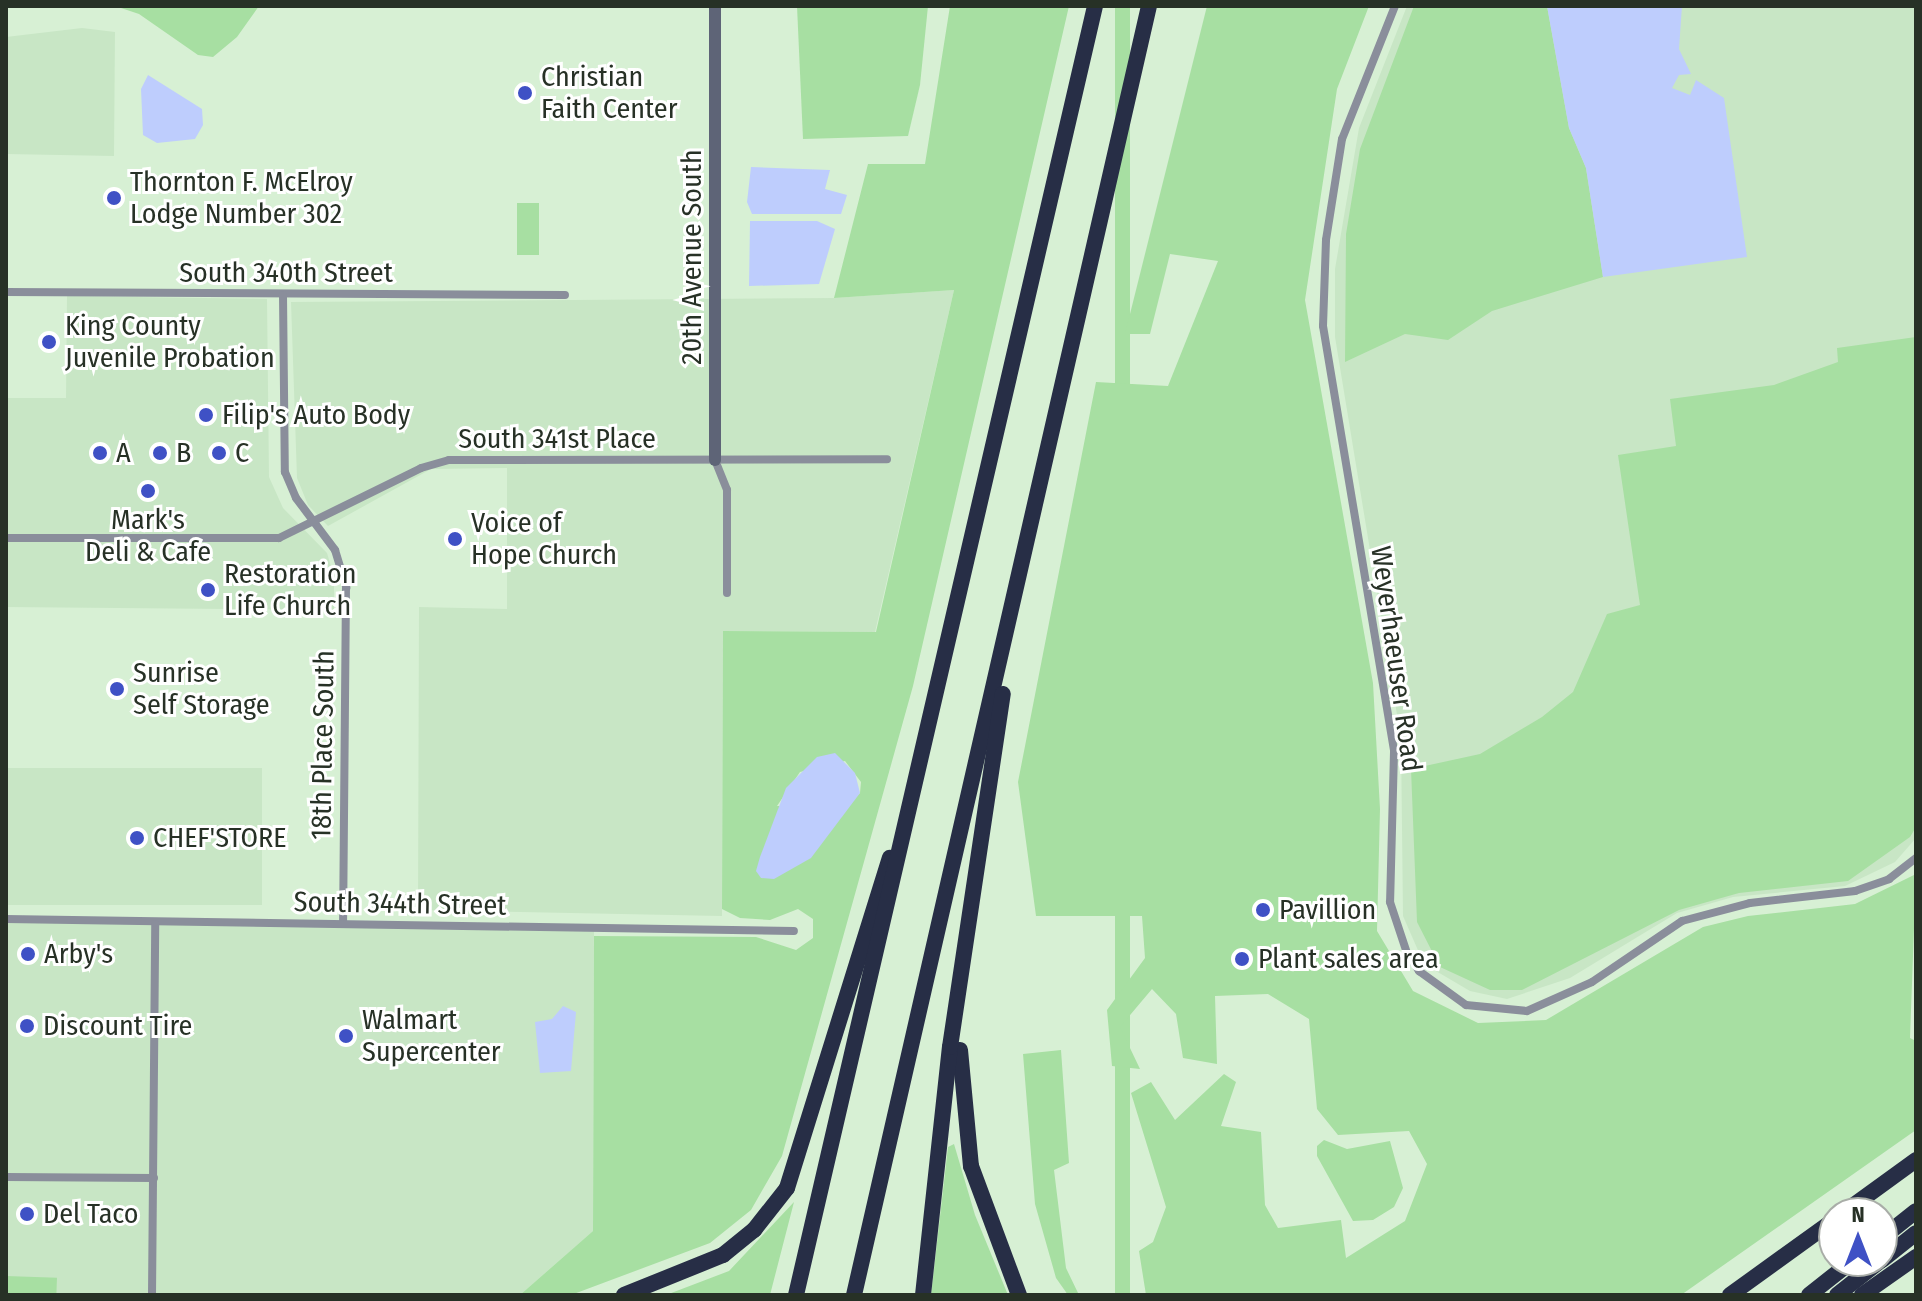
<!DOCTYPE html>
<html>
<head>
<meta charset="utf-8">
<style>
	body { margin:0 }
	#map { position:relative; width:1922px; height:1301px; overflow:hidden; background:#d7f0d4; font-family:"Fira Sans Condensed",sans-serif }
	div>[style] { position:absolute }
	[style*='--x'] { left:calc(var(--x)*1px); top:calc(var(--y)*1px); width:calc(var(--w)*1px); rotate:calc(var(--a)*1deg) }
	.built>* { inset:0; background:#c8e6c5; transform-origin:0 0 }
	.green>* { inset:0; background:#a7dfa2; transform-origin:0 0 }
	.water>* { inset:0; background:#becdfd }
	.street>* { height:8px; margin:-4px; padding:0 4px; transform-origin:4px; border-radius:4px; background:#8a8e9b }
	.secondary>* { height:12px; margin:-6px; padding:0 6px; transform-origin:6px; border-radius:6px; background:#5e6477 }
	.highway>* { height:16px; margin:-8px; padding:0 8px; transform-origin:8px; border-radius:8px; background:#272e46 }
	.dots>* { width:22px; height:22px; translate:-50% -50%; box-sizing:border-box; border:4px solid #fff; border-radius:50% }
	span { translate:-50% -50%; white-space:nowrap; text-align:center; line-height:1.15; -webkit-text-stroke:6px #fff; paint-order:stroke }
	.poi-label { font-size:28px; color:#273126 }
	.left { translate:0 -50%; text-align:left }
	.street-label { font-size:28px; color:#273126 }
	.frame { position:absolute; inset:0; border:8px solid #273126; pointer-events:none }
	.north { position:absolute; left:1818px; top:1197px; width:80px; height:80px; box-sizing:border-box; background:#fff; border:2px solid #a9ada8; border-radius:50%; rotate:0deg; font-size:22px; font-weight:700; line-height:32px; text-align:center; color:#273126 }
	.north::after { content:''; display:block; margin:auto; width:28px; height:36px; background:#3f51c5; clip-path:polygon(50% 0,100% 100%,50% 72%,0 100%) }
</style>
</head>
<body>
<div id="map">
	<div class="built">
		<i style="clip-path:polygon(1407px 6px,1916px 6px,1916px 838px,1895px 862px,1845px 886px,1733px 897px,1677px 913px,1570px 978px,1507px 999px,1470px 991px,1424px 964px,1403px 916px,1401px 739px,1335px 337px,1335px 269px,1359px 128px)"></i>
		<i style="clip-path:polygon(82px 28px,115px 32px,114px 156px,6px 154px,6px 37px)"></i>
		<i style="clip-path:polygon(954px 290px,875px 632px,723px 631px,722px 916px,418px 910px,419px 607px,507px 609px,507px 468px,431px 469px,328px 526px,308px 505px,297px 478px,291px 302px,834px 298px)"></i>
		<i style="clip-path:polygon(67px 296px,267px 299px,269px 477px,283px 508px,327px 553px,334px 577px,334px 610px,6px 607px,6px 398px,66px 398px)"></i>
		<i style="left:6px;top:768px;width:256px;height:137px"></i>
		<i style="clip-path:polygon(6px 919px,594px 929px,593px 1231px,520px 1295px,6px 1295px)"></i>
	</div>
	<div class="green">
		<i style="clip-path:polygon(115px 6px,259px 6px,237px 37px,213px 57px,198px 55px,139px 14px)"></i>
		<i style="clip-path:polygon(797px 6px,928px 6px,920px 85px,908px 136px,803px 139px)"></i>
		<i style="clip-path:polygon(evenodd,950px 6px,1069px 6px,913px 686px,782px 1156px,751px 1210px,710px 1243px,571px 1295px,520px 1295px,593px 1231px,594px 936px,756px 937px,796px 950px,813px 938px,813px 919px,798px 909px,770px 920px,740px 918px,722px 909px,723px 631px,876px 632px,954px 290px,834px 298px,868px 164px,925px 164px,950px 6px,845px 761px,861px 782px,860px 793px,846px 805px,777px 806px,800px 772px,845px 761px)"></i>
		<i style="left:1115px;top:6px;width:15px;height:1322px"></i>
		<i style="clip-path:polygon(1207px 6px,1369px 6px,1337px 89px,1305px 300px,1373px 683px,1380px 809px,1377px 931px,1413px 991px,1478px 1023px,1546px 1020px,1703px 927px,1748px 916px,1855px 904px,1916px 874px,1910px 1038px,1916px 1041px,1916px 1130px,1681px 1295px,1146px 1295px,1139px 1251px,1153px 1242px,1166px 1207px,1131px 1093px,1151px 1082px,1175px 1120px,1224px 1074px,1236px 1082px,1221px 1126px,1261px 1132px,1265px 1205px,1278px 1228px,1341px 1220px,1346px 1258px,1405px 1221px,1427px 1164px,1409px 1131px,1338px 1135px,1317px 1109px,1309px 1019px,1268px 994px,1215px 996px,1217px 1064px,1183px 1058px,1176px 1014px,1152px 989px,1120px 1027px,1140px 1069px,1112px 1066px,1107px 1010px,1145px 958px,1142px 916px,1036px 916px,1018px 782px,1096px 382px,1168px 386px,1218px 261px,1170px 254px,1150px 334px,1125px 334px)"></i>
		<i style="clip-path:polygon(1414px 6px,1547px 6px,1569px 128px,1586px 168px,1603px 277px,1492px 311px,1448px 340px,1405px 334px,1345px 362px,1346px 234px,1360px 149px)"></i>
		<i style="left:517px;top:203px;width:22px;height:52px"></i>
		<i style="clip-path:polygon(1916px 337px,1916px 827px,1910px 837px,1848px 881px,1739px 893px,1679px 910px,1522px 990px,1490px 990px,1440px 967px,1417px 922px,1411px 769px,1480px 754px,1542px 717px,1573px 692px,1607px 614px,1640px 605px,1618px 455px,1676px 446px,1670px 399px,1774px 385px,1838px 362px,1837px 348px)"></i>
		<i style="clip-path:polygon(1061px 1050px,1069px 1163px,1054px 1170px,1066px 1268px,1079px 1295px,1068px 1295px,1056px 1278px,1035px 1204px,1023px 1054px)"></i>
		<i style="clip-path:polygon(1324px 1140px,1347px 1149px,1390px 1141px,1403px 1188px,1394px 1207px,1373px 1220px,1353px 1221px,1317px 1156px,1317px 1146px)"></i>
		<i style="clip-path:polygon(954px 1144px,975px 1215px,1008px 1295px,931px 1295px,948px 1147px)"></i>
		<i style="clip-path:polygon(794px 1202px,770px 1295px,666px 1295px,729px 1271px)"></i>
		<i style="left:6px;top:1276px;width:51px;height:19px;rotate:2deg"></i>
	</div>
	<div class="water">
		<i style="clip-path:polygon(1547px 6px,1682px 6px,1679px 49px,1691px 74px,1679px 75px,1672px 88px,1690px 95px,1696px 80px,1724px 98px,1747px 257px,1603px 277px,1586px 168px,1569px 128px)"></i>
		<i style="clip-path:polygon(148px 75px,202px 109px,203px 125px,195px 139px,157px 143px,143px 135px,141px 89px)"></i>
		<i style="clip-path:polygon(751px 167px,830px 170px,825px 189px,847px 195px,841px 214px,752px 214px,747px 202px)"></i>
		<i style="clip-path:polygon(750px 221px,817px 221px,835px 229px,819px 284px,749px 286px)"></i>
		<i style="clip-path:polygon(835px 753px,855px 773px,860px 793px,811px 858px,774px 879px,761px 878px,756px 871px,760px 857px,786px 788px,817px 757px)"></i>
		<i style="clip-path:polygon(563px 1006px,576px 1012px,571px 1071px,540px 1073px,535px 1022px,552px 1019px)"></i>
	</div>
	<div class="street">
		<i style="--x:1395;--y:6;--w:143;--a:111.7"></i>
		<i style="--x:1342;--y:139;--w:102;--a:99"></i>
		<i style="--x:1326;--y:240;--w:86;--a:92"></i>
		<i style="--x:1323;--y:326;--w:432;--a:80.5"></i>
		<i style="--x:1394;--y:752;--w:150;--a:91.5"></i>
		<i style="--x:1390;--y:902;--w:54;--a:71.6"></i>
		<i style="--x:1407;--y:953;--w:22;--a:56"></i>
		<i style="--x:1419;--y:971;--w:58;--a:35.9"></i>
		<i style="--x:1466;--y:1005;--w:61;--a:5.6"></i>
		<i style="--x:1527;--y:1011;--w:71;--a:-24"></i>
		<i style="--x:1592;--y:982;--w:109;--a:-34.1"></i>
		<i style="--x:1682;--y:921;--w:70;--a:-14.8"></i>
		<i style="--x:1750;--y:903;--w:106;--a:-6.5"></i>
		<i style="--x:1855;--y:891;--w:36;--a:-19"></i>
		<i style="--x:1889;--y:879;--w:34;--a:-38"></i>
		<i style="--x:6;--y:292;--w:559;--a:0.31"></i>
		<i style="--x:283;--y:295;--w:177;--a:89.4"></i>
		<i style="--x:285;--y:472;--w:28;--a:67"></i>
		<i style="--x:296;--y:498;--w:65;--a:53.1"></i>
		<i style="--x:335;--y:550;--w:39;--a:73"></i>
		<i style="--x:346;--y:587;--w:337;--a:90.5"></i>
		<i style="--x:715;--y:460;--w:32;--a:68"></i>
		<i style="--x:727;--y:490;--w:103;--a:90"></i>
		<i style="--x:6;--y:538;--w:273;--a:0"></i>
		<i style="--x:279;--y:538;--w:158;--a:-26.2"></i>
		<i style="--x:421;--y:468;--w:29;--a:-16"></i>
		<i style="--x:449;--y:460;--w:438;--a:-0.1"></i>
		<i style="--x:6;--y:919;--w:788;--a:0.87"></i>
		<i style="--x:6;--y:1177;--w:148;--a:0.4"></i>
		<i style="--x:152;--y:1295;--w:371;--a:-89.5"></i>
	</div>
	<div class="secondary">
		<i style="--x:715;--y:6;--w:454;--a:90"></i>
	</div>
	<div class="highway">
		<i style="--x:960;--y:1050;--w:117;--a:84.6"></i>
		<i style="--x:971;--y:1166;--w:138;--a:69.6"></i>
		<i style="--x:1843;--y:1213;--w:90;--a:-36"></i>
		<i style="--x:1882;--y:1238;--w:43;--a:-38.5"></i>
		<i style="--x:1882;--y:1260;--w:43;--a:-38.5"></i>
		<i style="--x:624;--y:1295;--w:107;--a:-22"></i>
		<i style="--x:723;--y:1255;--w:40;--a:-39"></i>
		<i style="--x:754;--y:1230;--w:53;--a:-51.8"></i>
		<i style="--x:787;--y:1188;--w:346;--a:-72.7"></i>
		<i style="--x:796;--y:1295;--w:1323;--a:-76.94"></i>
		<i style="--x:854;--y:1295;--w:1322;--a:-77.11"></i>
		<i style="--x:923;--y:1295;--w:249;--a:-83.8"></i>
		<i style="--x:950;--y:1047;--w:357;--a:-81.5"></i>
		<i style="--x:1730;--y:1295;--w:128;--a:-35.8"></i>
		<i style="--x:1809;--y:1295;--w:55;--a:-38.3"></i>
		<i style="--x:1837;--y:1295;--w:55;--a:-38.3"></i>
		<i style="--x:1862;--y:1295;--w:66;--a:-35.1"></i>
	</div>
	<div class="dots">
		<i style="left:525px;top:93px;background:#3f51c5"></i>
		<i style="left:114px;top:198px;background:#3f51c5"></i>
		<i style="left:49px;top:342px;background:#3f51c5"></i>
		<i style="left:206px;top:415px;background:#3f51c5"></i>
		<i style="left:100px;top:453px;background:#3f51c5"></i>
		<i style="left:160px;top:453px;background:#3f51c5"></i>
		<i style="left:219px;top:453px;background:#3f51c5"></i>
		<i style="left:148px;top:491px;background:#3f51c5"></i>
		<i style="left:455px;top:539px;background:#3f51c5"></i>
		<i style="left:208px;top:590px;background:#3f51c5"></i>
		<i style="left:117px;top:689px;background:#3f51c5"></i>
		<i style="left:137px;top:838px;background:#3f51c5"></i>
		<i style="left:1263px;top:910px;background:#3f51c5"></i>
		<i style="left:28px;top:954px;background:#3f51c5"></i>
		<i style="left:1242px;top:959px;background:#3f51c5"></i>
		<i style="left:27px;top:1026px;background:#3f51c5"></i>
		<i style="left:346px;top:1036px;background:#3f51c5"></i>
		<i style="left:27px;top:1214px;background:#3f51c5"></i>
	</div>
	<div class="poi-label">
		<span class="left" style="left:541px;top:93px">Christian<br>Faith Center</span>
		<span class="left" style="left:130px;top:198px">Thornton F. McElroy<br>Lodge Number 302</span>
		<span class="left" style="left:65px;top:342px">King County<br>Juvenile Probation</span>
		<span class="left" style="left:222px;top:415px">Filip's Auto Body</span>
		<span class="left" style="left:116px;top:453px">A</span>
		<span class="left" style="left:176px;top:453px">B</span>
		<span class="left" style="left:235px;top:453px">C</span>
		<span style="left:148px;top:536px">Mark's<br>Deli &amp; Cafe</span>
		<span class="left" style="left:471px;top:539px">Voice of<br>Hope Church</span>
		<span class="left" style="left:224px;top:590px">Restoration<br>Life Church</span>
		<span class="left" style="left:133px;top:689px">Sunrise<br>Self Storage</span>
		<span class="left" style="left:153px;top:838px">CHEF'STORE</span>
		<span class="left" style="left:1279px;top:910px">Pavillion</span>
		<span class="left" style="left:44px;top:954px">Arby's</span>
		<span class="left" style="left:1258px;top:959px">Plant sales area</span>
		<span class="left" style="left:362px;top:1036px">Walmart<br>Supercenter</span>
		<span class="left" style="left:43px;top:1026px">Discount Tire</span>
		<span class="left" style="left:43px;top:1214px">Del Taco</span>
	</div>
	<div class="street-label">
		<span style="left:692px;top:257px;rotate:-90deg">20th Avenue South</span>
		<span style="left:286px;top:273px">South 340th Street</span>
		<span style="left:557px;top:439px">South 341st Place</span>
		<span style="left:1396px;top:659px;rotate:82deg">Weyerhaeuser Road</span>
		<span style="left:323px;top:745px;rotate:-89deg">18th Place South</span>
		<span style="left:400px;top:904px;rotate:1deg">South 344th Street</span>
	</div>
	<div class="frame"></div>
	<div class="north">N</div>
</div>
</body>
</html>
